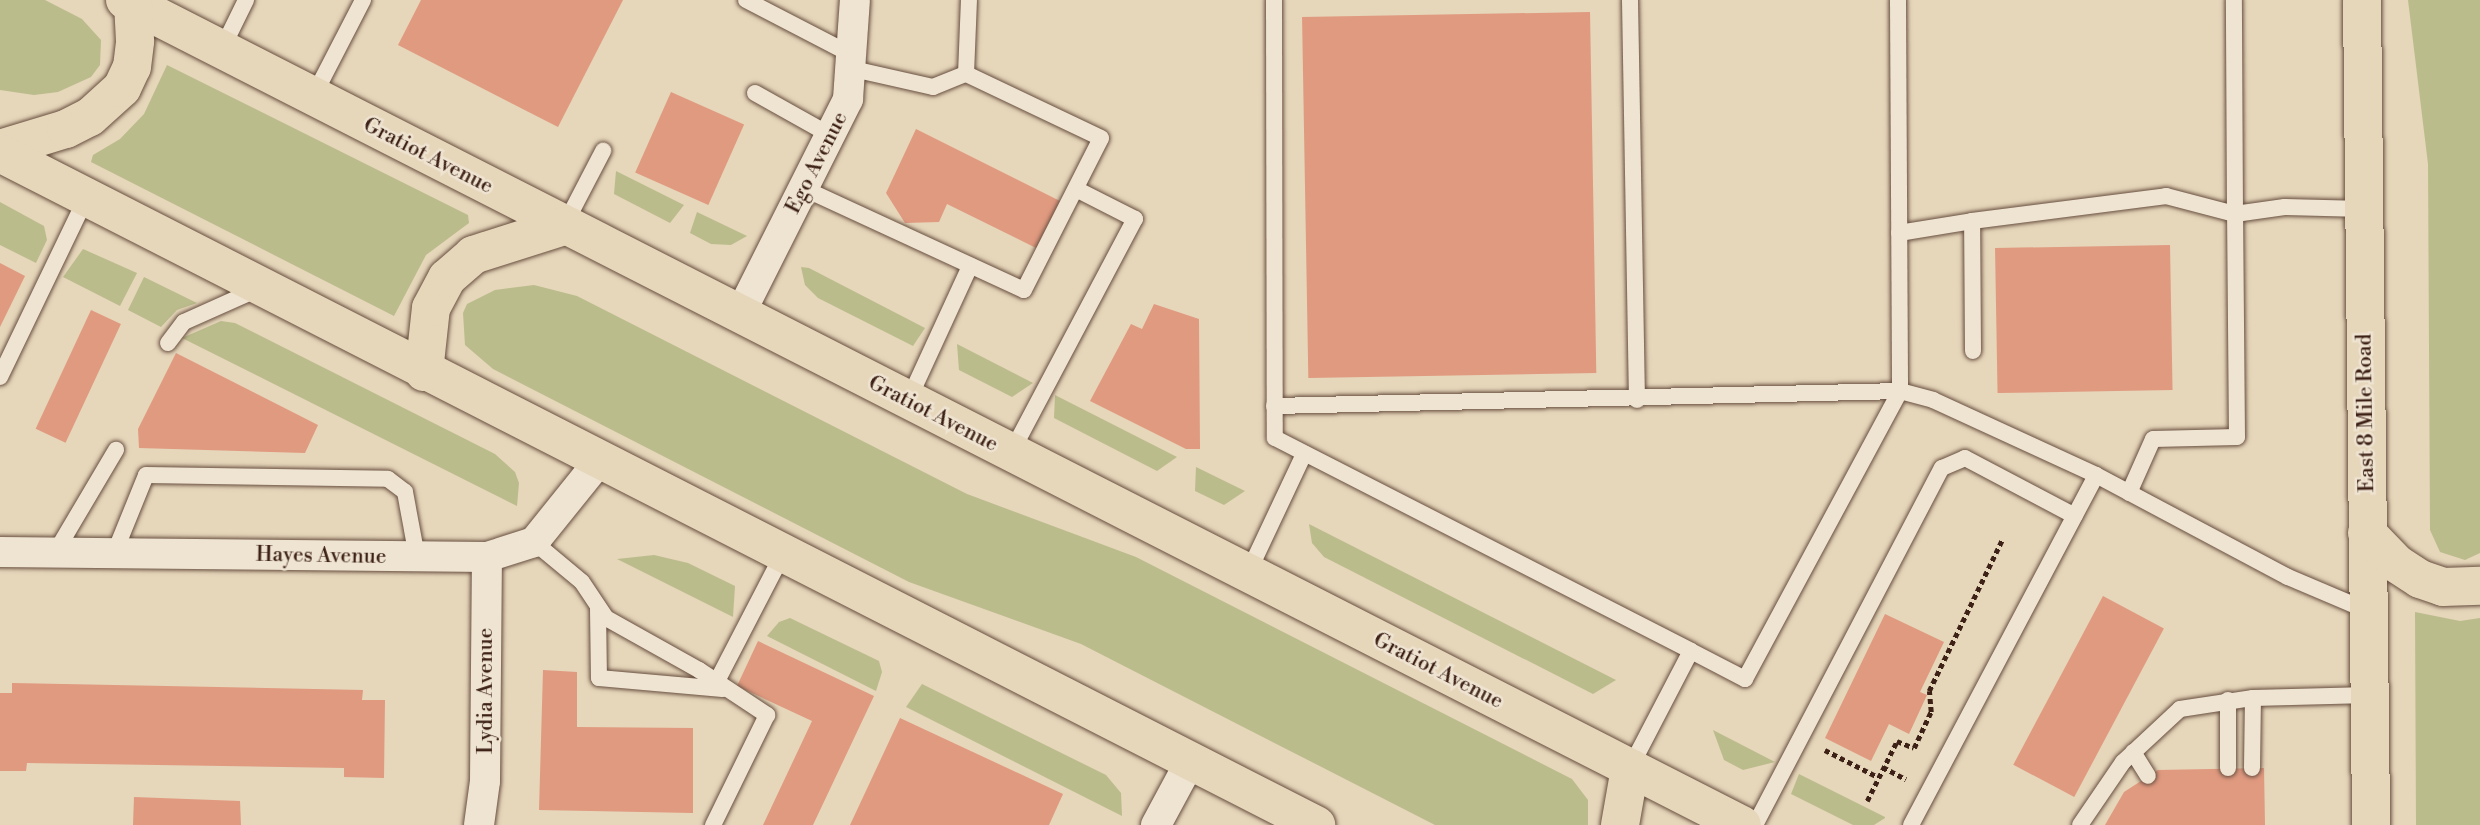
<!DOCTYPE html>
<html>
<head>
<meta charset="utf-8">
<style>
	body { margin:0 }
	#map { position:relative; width:2480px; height:825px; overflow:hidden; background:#e6d6ba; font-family:"Libre Bodoni",serif }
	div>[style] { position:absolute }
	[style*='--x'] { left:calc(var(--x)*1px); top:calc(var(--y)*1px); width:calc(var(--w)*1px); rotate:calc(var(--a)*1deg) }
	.green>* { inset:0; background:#bbbc8c }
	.building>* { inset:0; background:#e09a80; transform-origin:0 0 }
	.path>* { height:4.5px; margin-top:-2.25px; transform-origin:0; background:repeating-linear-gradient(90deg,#3d2116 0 5px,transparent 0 8.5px) }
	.roads { filter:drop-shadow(0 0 2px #674e3f) drop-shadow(0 0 2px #674e3f) }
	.lane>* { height:16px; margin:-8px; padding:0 8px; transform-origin:8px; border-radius:8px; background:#efe4d2 }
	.street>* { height:30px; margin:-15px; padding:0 15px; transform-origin:15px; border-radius:15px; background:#efe4d2 }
	.primary>* { height:38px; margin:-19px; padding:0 19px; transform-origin:19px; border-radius:19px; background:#e6d6ba }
	.highway>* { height:38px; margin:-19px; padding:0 19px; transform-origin:19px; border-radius:19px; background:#e6d6ba }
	span { translate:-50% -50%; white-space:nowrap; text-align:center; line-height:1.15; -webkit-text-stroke:5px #efe4d2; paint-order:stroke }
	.street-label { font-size:21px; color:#3d2116 }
</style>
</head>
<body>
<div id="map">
	<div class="green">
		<i style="clip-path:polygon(0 0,45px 0,82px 19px,101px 40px,100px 65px,91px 77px,58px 92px,34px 95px,0 90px)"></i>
		<i style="clip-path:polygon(2408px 0,2480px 0,2480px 553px,2465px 560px,2440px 552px,2430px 530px,2428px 164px)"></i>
		<i style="clip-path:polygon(167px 65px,468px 215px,469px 223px,426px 255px,394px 316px,91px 162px,93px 155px,120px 139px,144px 114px)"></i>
		<i style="clip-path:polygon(616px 171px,684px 205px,670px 223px,614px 194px)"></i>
		<i style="clip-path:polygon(0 202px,44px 226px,47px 240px,36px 263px,0 245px)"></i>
		<i style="clip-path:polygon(697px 212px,747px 236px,731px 245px,711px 244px,690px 233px)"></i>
		<i style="clip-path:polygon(83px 249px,137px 273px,120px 306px,63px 277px)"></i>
		<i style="clip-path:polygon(801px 267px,809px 268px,925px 328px,913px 346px,818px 298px,805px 285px)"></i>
		<i style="clip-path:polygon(144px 277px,197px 303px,177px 310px,161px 327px,128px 310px)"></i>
		<i style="clip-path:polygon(534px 285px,577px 296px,967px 494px,1136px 557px,1572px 779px,1588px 800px,1588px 825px,1435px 825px,1081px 644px,909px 582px,493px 369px,465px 345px,463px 313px,467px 304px,495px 290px)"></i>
		<i style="clip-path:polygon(221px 321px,235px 323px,495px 454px,515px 472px,519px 483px,517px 506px,182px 338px)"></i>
		<i style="clip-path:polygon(957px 344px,1033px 383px,1012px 397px,959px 370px)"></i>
		<i style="clip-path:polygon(1055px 395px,1177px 457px,1157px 471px,1054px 418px)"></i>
		<i style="clip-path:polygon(1196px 467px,1245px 491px,1224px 505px,1195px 491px)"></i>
		<i style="clip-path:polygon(1309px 524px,1616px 680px,1593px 694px,1324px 557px,1312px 543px)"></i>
		<i style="clip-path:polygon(654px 555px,688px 563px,735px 586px,733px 617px,617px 559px)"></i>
		<i style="clip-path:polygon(2415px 612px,2460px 621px,2480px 618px,2480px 825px,2416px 825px)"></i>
		<i style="clip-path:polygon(790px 618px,879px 661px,882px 672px,876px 691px,767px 636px,779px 622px)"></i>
		<i style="clip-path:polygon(922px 684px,1106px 775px,1121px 793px,1122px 816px,906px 707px)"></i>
		<i style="clip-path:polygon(1713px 730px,1775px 762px,1743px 770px,1724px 760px)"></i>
		<i style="clip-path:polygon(1799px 774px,1885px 817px,1885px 818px,1874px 825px,1853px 825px,1791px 794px)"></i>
	</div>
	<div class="building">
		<i style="clip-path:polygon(421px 0,623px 0,558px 127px,398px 45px)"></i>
		<i style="left:1590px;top:12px;width:361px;height:288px;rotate:89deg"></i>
		<i style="left:671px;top:92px;width:80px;height:88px;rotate:24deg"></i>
		<i style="clip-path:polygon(916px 129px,1060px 201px,1036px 248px,947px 204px,939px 222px,905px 223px,886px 193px)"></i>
		<i style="left:2170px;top:245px;width:145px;height:175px;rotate:89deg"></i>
		<i style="clip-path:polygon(0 263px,25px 276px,0 327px)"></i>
		<i style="clip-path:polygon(1154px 304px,1199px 319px,1200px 449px,1186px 449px,1090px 401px,1131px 324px,1142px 329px)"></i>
		<i style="left:91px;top:310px;width:33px;height:131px;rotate:25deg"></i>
		<i style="clip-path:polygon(176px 353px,318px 425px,305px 453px,139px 448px,138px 429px)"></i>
		<i style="left:2103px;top:596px;width:69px;height:191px;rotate:28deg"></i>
		<i style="clip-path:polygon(1885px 614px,1944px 642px,1920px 692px,1927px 695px,1909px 734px,1889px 724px,1871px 761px,1825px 738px)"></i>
		<i style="clip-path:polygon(758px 641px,874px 696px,813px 825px,763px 825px,812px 721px,737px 686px)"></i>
		<i style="clip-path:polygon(543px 670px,577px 672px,577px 727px,693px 728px,693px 813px,539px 810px)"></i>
		<i style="clip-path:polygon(12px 683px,363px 690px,362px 700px,385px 700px,384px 778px,344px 777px,344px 768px,27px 763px,26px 771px,0 771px,0 693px,12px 693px)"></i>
		<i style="clip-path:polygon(900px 718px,1063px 794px,1049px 825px,850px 825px)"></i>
		<i style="clip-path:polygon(2264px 768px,2265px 825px,2105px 825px,2124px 792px,2158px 770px)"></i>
		<i style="clip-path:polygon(134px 797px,240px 801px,241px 825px,133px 825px)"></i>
	</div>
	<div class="path">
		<i style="--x:1825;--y:750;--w:59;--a:27"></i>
		<i style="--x:1883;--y:767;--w:26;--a:28"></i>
		<i style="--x:1867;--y:801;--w:67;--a:-63.4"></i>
		<i style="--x:1897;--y:741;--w:18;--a:22"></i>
		<i style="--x:1914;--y:748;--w:40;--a:-65"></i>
		<i style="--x:1931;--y:712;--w:21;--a:-95"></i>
		<i style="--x:1929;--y:691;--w:168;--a:-64.2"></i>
	</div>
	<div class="roads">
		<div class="lane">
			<i style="--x:746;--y:0;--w:122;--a:27.4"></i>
			<i style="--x:1274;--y:0;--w:438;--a:89.9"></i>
			<i style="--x:1275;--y:438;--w:467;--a:27.1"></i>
			<i style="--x:1630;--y:0;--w:400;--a:89"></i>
			<i style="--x:1898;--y:0;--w:391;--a:89.7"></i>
			<i style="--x:1900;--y:391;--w:34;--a:15"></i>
			<i style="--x:1933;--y:400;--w:179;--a:24.7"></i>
			<i style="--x:2096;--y:475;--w:217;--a:28"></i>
			<i style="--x:2288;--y:577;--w:87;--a:23"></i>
			<i style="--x:222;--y:49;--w:55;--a:-63.9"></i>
			<i style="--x:853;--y:69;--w:82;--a:12.7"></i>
			<i style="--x:933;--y:87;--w:35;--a:-22"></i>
			<i style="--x:966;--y:74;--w:74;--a:-87.7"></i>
			<i style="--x:755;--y:93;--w:88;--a:29.2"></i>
			<i style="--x:313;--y:97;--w:109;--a:-62.7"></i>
			<i style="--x:805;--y:189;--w:241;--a:24.8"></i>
			<i style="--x:1024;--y:290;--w:170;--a:-63.1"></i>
			<i style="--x:1101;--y:138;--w:149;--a:-154.6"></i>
			<i style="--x:564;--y:226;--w:85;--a:-62.5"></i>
			<i style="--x:1899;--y:233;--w:74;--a:-9.3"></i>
			<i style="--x:168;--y:343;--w:26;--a:-53"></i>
			<i style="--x:184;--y:322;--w:83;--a:-24.1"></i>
			<i style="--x:1973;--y:351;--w:130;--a:-90.4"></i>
			<i style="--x:1972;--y:221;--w:196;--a:-7.3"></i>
			<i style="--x:2166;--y:196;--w:71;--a:14.6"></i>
			<i style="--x:2235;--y:214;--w:214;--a:-90.3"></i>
			<i style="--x:0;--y:377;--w:199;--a:-64.3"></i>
			<i style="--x:908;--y:401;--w:149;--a:-65.3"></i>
			<i style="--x:1274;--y:406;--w:626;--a:-1.37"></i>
			<i style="--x:1011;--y:453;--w:265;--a:-62.1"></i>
			<i style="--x:1135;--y:219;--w:66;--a:-153"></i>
			<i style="--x:2129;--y:493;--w:59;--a:-66"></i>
			<i style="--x:2153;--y:439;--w:84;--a:-1.4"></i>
			<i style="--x:2237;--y:437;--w:223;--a:-90.5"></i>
			<i style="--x:2235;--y:214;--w:50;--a:-8"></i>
			<i style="--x:2285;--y:207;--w:79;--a:1.5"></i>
			<i style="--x:534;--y:542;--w:62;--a:39.8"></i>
			<i style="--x:582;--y:582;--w:43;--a:56.3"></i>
			<i style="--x:606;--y:618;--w:107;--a:29.2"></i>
			<i style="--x:699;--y:670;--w:82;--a:33.5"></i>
			<i style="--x:767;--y:715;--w:123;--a:116.1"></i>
			<i style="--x:55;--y:553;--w:120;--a:-59.4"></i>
			<i style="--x:114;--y:554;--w:85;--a:-67.9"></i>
			<i style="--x:146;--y:475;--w:242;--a:0.9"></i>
			<i style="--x:388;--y:479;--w:21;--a:37"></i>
			<i style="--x:405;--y:492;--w:66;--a:79.5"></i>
			<i style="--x:1248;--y:573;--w:132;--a:-64.8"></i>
			<i style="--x:598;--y:609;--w:69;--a:89.2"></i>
			<i style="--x:599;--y:678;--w:124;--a:5.1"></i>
			<i style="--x:716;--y:683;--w:145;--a:-62.6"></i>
			<i style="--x:2133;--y:752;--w:28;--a:58"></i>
			<i style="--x:1630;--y:768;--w:132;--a:-62.5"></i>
			<i style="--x:1691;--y:651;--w:61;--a:27.4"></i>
			<i style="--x:1745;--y:679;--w:327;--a:-61.7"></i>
			<i style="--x:2228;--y:768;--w:68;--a:-90"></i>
			<i style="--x:2252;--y:768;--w:70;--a:-89.2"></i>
			<i style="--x:1755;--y:825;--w:403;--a:-62.4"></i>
			<i style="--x:1942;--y:468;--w:25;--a:-23"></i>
			<i style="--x:1965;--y:458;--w:124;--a:27.8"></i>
			<i style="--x:1911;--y:825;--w:396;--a:-62.1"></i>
			<i style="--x:2080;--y:825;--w:76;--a:-55.7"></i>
			<i style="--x:2123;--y:762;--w:78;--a:-42.9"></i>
			<i style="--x:2180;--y:709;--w:74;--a:-8.6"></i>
			<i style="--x:2253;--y:698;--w:116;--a:-1.5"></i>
		</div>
		<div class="street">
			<i style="--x:739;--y:316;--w:243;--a:-63.3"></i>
			<i style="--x:848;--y:99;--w:99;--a:-86"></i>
			<i style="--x:0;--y:552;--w:487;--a:0.6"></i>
			<i style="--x:487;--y:557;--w:49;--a:-17.7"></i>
			<i style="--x:534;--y:542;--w:105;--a:-51.2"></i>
			<i style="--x:479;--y:825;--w:44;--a:-82.2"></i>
			<i style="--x:485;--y:781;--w:224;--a:-89.5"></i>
			<i style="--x:1156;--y:825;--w:74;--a:-61.7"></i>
		</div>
		<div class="primary">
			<i style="--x:125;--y:0;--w:1815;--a:27.03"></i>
			<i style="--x:0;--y:149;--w:69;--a:-16.9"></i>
			<i style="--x:66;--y:129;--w:27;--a:-27"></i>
			<i style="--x:90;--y:117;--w:43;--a:-42.2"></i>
			<i style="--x:122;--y:88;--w:23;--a:-65"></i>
			<i style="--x:132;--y:67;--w:26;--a:-83"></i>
			<i style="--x:135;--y:41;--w:37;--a:-93"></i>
			<i style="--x:0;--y:153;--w:1478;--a:27.05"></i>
			<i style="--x:424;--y:372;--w:64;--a:-83.8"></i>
			<i style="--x:431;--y:308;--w:34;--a:-62"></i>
			<i style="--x:447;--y:278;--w:35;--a:-41"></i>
			<i style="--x:473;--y:255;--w:96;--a:-17.7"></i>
			<i style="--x:1620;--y:825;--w:58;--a:-80"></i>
		</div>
		<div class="highway">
			<i style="--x:2362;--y:0;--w:825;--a:89.37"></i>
			<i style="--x:2367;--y:533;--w:43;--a:45.9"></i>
			<i style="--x:2397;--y:564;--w:27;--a:33"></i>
			<i style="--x:2420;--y:579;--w:24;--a:19"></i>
			<i style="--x:2443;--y:587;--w:37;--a:-2"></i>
		</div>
	</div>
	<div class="street-label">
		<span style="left:428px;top:156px;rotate:27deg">Gratiot Avenue</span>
		<span style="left:817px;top:163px;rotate:-63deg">Ego Avenue</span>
		<span style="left:2366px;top:413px;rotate:-91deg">East 8 Mile Road</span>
		<span style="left:933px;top:414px;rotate:27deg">Gratiot Avenue</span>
		<span style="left:321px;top:556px;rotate:1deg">Hayes Avenue</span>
		<span style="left:1438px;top:671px;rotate:27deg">Gratiot Avenue</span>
		<span style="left:486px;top:691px;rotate:-90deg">Lydia Avenue</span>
	</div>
</div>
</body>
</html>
